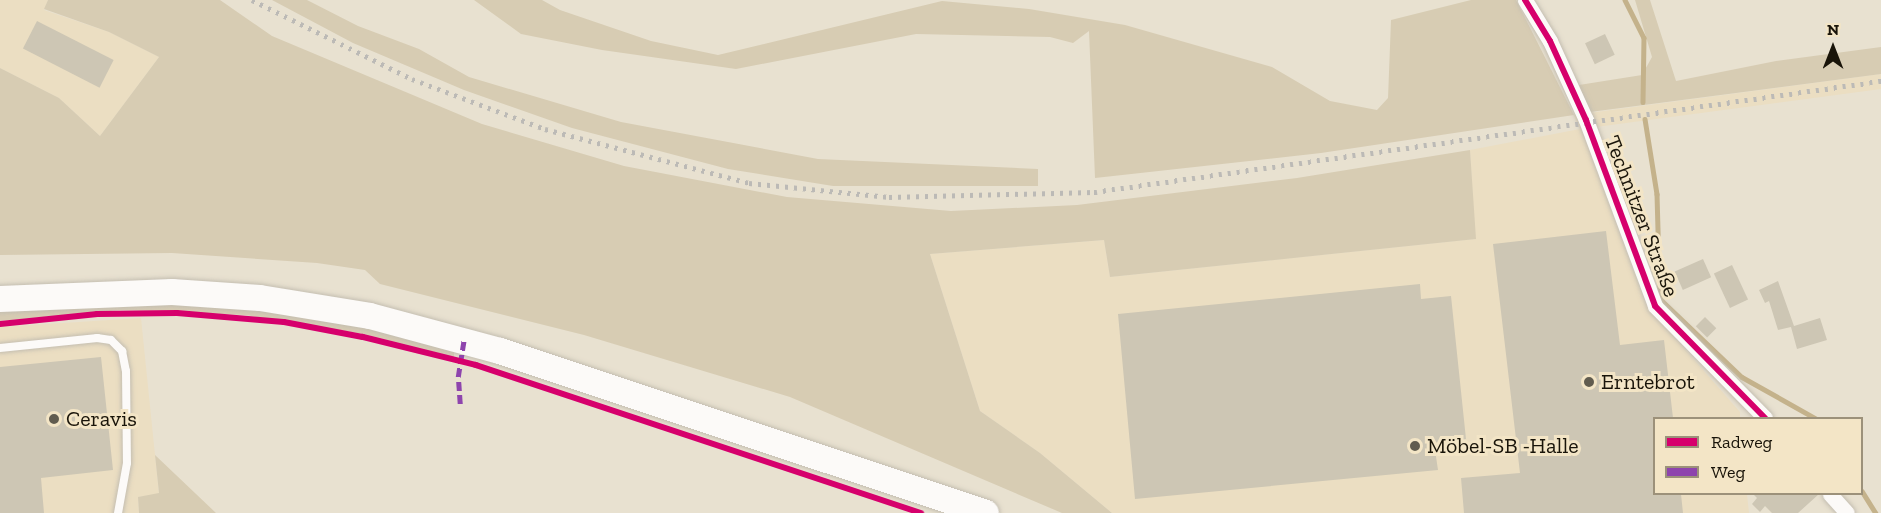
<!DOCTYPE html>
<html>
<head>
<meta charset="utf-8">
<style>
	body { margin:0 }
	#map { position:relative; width:1881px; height:513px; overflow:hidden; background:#e8e1d0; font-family:"Zilla Slab",serif }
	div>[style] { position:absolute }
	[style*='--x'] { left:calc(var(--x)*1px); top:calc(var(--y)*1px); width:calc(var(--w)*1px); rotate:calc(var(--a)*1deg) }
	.built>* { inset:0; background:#ebdec2 }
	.green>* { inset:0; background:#d7ccb3 }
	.stream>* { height:4.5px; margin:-2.25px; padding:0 2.25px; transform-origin:2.25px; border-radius:2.25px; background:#c4b28b }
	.building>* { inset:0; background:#cdc6b4; transform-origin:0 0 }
	.roads { filter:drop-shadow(0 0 2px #c4beb1) drop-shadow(0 0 2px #c4beb1) }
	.service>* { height:8px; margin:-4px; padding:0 4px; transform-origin:4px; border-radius:4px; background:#fcfaf8 }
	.minor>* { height:15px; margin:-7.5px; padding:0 7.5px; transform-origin:7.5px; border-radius:7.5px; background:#fcfaf8 }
	.primary>* { height:26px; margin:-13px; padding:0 13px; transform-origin:13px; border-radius:13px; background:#fcfaf8 }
	.rail>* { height:4.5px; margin-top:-2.25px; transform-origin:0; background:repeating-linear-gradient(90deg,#bcbab6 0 3px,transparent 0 9px) }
	.quiet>* { height:4.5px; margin-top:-2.25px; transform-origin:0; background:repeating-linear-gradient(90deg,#8e44ad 0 9px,transparent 0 13.5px) }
	.cycleway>* { height:6px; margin:-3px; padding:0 3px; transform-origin:3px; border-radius:3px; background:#d6006c }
	.dots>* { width:16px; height:16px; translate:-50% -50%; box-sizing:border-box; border:3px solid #f3e5c6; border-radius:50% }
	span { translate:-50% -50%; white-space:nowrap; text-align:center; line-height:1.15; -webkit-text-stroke:6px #f3e5c6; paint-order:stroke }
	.street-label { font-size:22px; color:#191409 }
	.poi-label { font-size:22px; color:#191409 }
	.left { translate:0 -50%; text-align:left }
	.legend { position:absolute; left:1653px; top:417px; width:210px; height:78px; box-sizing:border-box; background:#f3e5c6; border:2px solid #9c917a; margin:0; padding:8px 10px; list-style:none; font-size:18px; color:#191409 }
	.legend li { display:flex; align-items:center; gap:12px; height:30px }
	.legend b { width:30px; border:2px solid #9c917a }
	.north { position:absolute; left:1803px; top:18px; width:60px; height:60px; -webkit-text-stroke:4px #f3e5c6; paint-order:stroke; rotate:0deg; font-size:16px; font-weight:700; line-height:24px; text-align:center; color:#191409 }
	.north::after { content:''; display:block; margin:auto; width:21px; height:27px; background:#191409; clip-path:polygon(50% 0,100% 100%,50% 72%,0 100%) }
</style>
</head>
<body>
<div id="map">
	<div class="built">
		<i style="clip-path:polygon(0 0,48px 0,44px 10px,109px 32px,159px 57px,100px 136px,59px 98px,0 68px)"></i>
		<i style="clip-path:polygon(1881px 74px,1881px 89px,1581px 129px,1646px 305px,1740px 412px,1740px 418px,1654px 418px,1654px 494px,1747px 494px,1749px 513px,1112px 513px,1040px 453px,980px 411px,930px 254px,1104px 240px,1110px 277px,1475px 239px,1470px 150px,1580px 129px,1574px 115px)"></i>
		<i style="clip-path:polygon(141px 318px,159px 494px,138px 497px,139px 513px,0 513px,0 327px)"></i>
	</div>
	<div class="green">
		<i style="clip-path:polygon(48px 0,220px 0,272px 36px,482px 124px,624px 166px,787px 197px,951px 211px,1077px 205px,1297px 178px,1470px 150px,1476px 239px,1110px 277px,1104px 240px,930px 254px,980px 411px,1040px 453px,1112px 513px,1062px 513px,790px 397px,584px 335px,380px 284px,365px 270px,317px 263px,172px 253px,0 255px,0 68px,59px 98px,100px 136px,159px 57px,109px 32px,44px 9px)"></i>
		<i style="clip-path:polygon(272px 0,307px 0,358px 26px,419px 49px,469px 77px,621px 122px,818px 159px,1038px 169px,1038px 186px,833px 186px,728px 169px,572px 128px,464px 90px,353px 43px)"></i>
		<i style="clip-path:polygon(474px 0,542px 0,560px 10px,651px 41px,718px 55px,942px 1px,1029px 9px,1125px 25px,1272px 67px,1330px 101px,1377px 110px,1388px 98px,1391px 20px,1471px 0,1516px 0,1574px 115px,1321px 153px,1095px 178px,1089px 31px,1073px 43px,1050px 37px,916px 34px,736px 69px,602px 50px,521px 34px)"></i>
		<i style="clip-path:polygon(1635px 0,1650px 0,1676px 81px,1776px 61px,1881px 47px,1881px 74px,1590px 112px,1579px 85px,1642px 75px,1652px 57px)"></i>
		<i style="clip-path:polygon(196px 303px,312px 316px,454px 348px,454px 357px,364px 334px,245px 315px,120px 310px,0 321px,0 309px)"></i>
		<i style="clip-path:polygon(155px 455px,216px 513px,139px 513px,138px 497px,159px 493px)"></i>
	</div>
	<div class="stream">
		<i style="--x:1625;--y:0;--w:42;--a:63.4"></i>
		<i style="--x:1644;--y:38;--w:64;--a:90.9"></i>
		<i style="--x:1645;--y:119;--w:76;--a:80.9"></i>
		<i style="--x:1657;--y:194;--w:105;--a:88.4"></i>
		<i style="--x:1660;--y:299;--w:113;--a:43.6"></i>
		<i style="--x:1742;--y:377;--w:84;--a:29.3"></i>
		<i style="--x:1862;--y:491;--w:26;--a:58"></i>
	</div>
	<div class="building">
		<i style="left:37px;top:21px;width:86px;height:31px;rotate:27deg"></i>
		<i style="left:1605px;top:34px;width:23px;height:22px;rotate:65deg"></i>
		<i style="clip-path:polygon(1606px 231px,1620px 345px,1664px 340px,1673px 418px,1654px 418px,1654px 494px,1681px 494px,1683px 513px,1464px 513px,1461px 478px,1520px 473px,1493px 244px)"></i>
		<i style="left:1703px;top:259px;width:20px;height:31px;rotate:66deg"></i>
		<i style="left:1732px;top:265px;width:38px;height:20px;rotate:65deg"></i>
		<i style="clip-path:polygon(1778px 281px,1794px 326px,1820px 318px,1827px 340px,1797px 349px,1791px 327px,1778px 330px,1769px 301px,1765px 303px,1759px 290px)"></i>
		<i style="clip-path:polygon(1420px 284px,1421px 299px,1451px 296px,1466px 439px,1434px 443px,1438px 470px,1135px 499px,1118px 314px)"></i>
		<i style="left:1705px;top:317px;width:16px;height:13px;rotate:45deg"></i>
		<i style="clip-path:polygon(101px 357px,113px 470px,41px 478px,44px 513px,0 513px,0 367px)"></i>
		<i style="clip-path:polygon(1753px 494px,1819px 494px,1798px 513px,1772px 513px,1765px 506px,1760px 512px,1752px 504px,1757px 498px)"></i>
	</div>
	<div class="roads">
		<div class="service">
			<i style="--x:0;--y:348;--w:98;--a:-5.9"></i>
			<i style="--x:97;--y:338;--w:14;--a:8"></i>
			<i style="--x:111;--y:340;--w:16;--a:45"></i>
			<i style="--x:122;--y:351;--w:20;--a:79"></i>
			<i style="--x:126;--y:371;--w:92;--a:89.4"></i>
			<i style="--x:127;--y:463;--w:51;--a:100.2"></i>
		</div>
		<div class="minor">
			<i style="--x:1525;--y:0;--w:48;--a:58.6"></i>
			<i style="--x:1550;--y:41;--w:87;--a:65.5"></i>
			<i style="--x:1586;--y:120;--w:198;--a:69.6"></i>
			<i style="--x:1655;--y:306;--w:157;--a:45.5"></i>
			<i style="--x:1830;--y:494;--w:25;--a:48"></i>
		</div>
		<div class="primary">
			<i style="--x:0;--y:299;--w:172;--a:-2.3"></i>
			<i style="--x:172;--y:292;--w:88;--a:3.9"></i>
			<i style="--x:260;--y:298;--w:111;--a:9.3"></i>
			<i style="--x:370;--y:316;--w:135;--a:15.1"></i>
			<i style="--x:500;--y:351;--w:512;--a:18.43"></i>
		</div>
	</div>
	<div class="rail">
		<i style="--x:252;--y:0;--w:178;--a:26.3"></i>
		<i style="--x:412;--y:79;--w:142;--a:20.6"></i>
		<i style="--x:545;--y:129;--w:211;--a:14.8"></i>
		<i style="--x:749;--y:183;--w:141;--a:5.7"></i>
		<i style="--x:889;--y:197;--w:205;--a:-1.4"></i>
		<i style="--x:1094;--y:192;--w:795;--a:-8.03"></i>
	</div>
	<div class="quiet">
		<i style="--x:460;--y:404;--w:27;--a:-94"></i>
		<i style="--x:458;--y:377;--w:37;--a:-81"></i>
	</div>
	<div class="cycleway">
		<i style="--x:1525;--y:0;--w:48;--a:58.6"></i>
		<i style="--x:1550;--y:41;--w:87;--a:65.5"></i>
		<i style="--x:1586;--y:120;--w:198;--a:69.6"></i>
		<i style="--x:1655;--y:306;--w:157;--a:45.5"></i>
		<i style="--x:0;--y:324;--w:98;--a:-5.9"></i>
		<i style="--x:97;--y:314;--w:80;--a:-0.7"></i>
		<i style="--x:177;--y:313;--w:107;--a:4.8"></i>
		<i style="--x:284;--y:322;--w:80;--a:10.8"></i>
		<i style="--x:363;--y:337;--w:116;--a:13.9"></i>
		<i style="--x:476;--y:365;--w:469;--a:18.4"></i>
	</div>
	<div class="dots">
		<i style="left:1589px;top:382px;background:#615c4f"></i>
		<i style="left:54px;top:419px;background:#615c4f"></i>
		<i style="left:1415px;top:446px;background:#615c4f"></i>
	</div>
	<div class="street-label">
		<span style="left:1642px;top:216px;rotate:69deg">Technitzer Straße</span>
	</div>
	<div class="poi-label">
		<span class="left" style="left:1601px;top:382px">Erntebrot</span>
		<span class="left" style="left:66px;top:419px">Ceravis</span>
		<span class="left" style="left:1427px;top:446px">Möbel-SB -Halle</span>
	</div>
	<ul class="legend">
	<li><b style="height:8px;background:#d6006c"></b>Radweg</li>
	<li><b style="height:8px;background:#8e44ad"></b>Weg</li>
	</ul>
	<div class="north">N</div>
</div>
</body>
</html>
